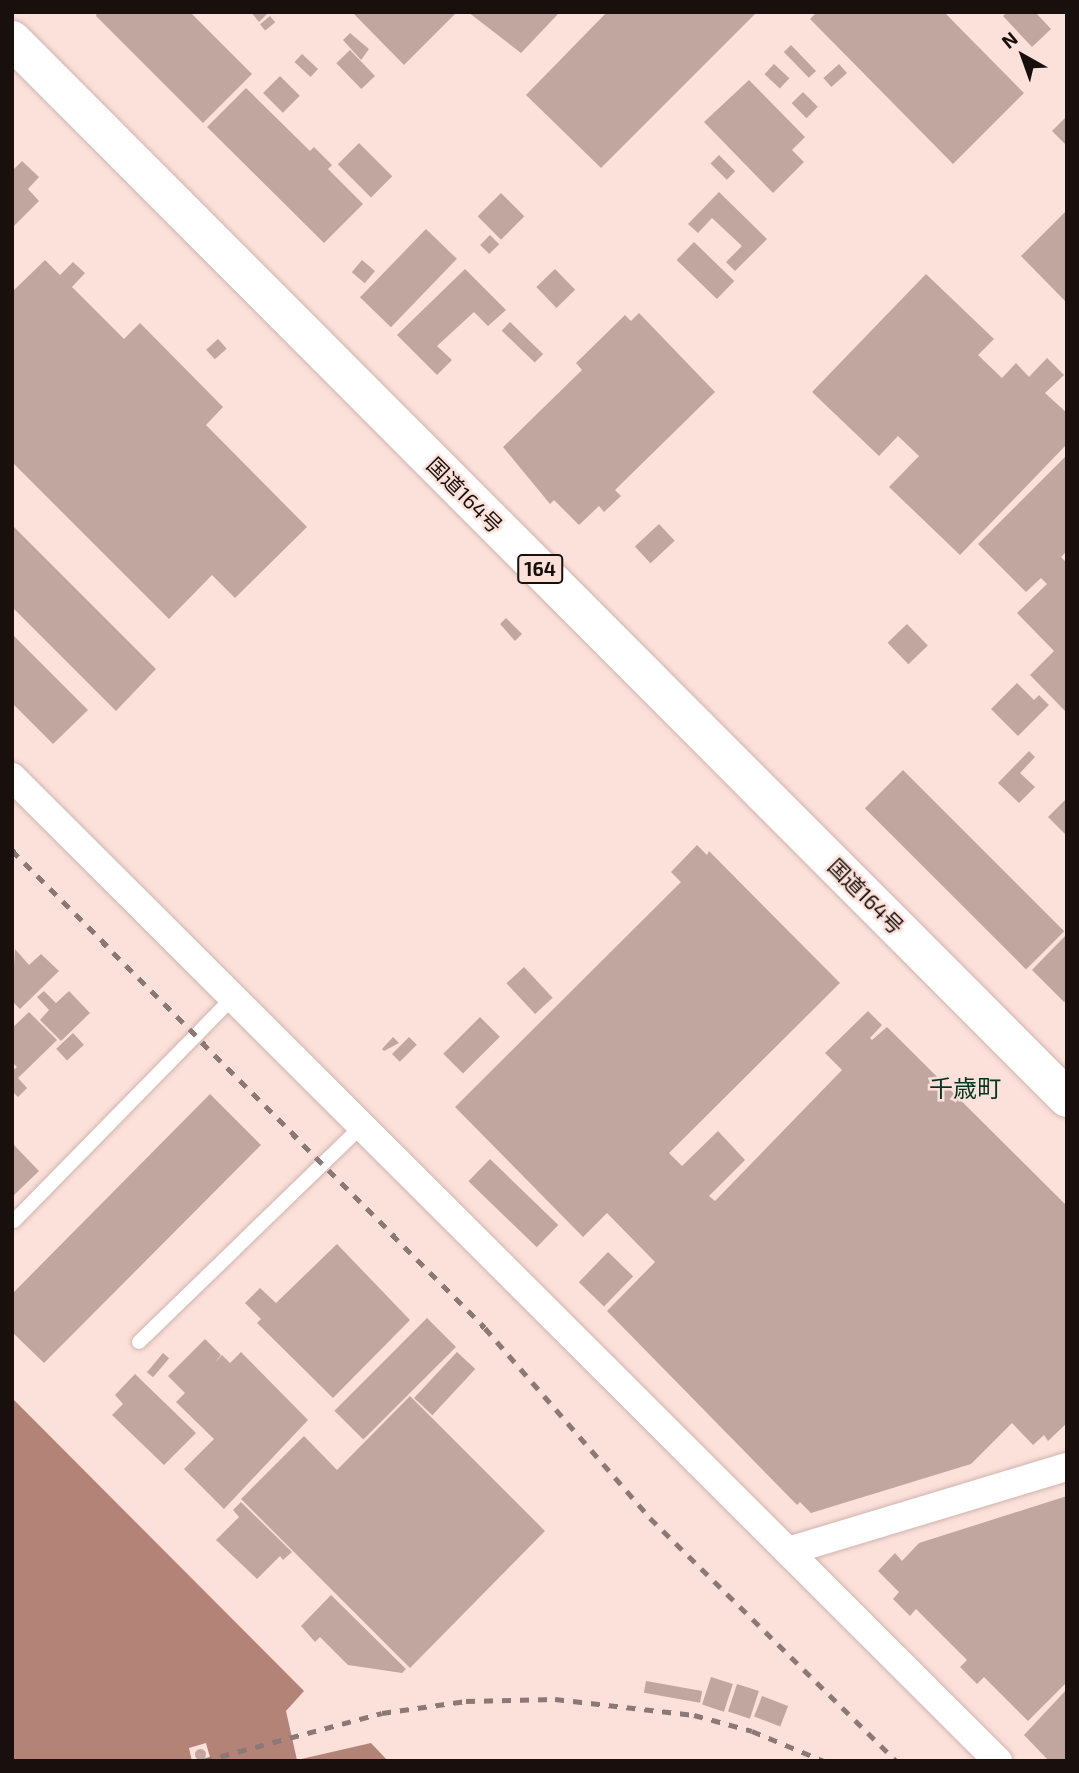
<!DOCTYPE html>
<html>
<head>
<meta charset="utf-8">
<style>
	body { margin:0 }
	#map { position:relative; width:1079px; height:1773px; overflow:hidden; background:#fce0da; font-family:"Exo 2","Noto Sans JP",sans-serif }
	div>[style] { position:absolute }
	[style*='--x'] { left:calc(var(--x)*1px); top:calc(var(--y)*1px); width:calc(var(--w)*1px); rotate:calc(var(--a)*1deg) }
	.water>* { inset:0; background:#b48377 }
	.building>* { inset:0; background:#c1a6a0; transform-origin:0 0 }
	.round { border-radius:50% }
	.roads { filter:drop-shadow(0 0 2px #cfb4ae) drop-shadow(0 0 2px #cfb4ae) }
	.service>* { height:14px; margin:-7px; padding:0 7px; transform-origin:7px; border-radius:7px; background:#fff }
	.minor>* { height:28px; margin:-14px; padding:0 14px; transform-origin:14px; border-radius:14px; background:#fff }
	.trunk>* { height:38px; margin:-19px; padding:0 19px; transform-origin:19px; border-radius:19px; background:#fff }
	.rail>* { height:5px; margin-top:-2.5px; transform-origin:0; background:repeating-linear-gradient(90deg,#8c7975 0 9px,transparent 0 18px) }
	span { translate:-50% -50%; white-space:nowrap; text-align:center; line-height:1.15; -webkit-text-stroke:5px #fce0da; paint-order:stroke }
	.shield-label span { padding:2px 5px; background:#fce0da; border:2px solid; border-radius:5px; -webkit-text-stroke-width:0 }
	.shield-label { font-size:19px; color:#19100e; font-weight:700 }
	.street-label { font-size:21px; color:#19100e }
	.quarter-label { font-size:24px; color:#023422 }
	.frame { position:absolute; inset:0; border:14px solid #19100e; pointer-events:none }
	.north { position:absolute; left:988px; top:21px; width:70px; height:70px; -webkit-text-stroke:5px #fce0da; paint-order:stroke; rotate:320deg; font-size:19px; font-weight:700; line-height:28px; text-align:center; color:#19100e }
	.north::after { content:''; display:block; margin:auto; width:24px; height:32px; background:#19100e; clip-path:polygon(50% 0,100% 100%,50% 72%,0 100%) }
</style>
</head>
<body>
<div id="map">
	<div class="water">
		<i style="clip-path:polygon(12px 1398px,304px 1691px,286px 1711px,297px 1760px,371px 1743px,388px 1761px,211px 1761px,206px 1743px,189px 1748px,192px 1761px,12px 1761px)"></i>
	</div>
	<div class="building">
		<i style="clip-path:polygon(97px 12px,190px 12px,252px 74px,203px 123px,96px 16px)"></i>
		<i style="clip-path:polygon(251px 12px,269px 12px,259px 22px)"></i>
		<i style="clip-path:polygon(352px 12px,457px 12px,404px 65px)"></i>
		<i style="clip-path:polygon(468px 12px,560px 12px,521px 53px)"></i>
		<i style="clip-path:polygon(607px 12px,757px 12px,601px 168px,526px 95px)"></i>
		<i style="clip-path:polygon(817px 12px,944px 12px,1024px 93px,953px 164px,810px 19px)"></i>
		<i style="clip-path:polygon(1007px 12px,1035px 12px,1051px 29px,1032px 47px,1003px 16px)"></i>
		<i style="left:270px;top:16px;width:8px;height:13px;rotate:50deg"></i>
		<i style="clip-path:polygon(350px 33px,369px 49px,361px 60px,343px 40px)"></i>
		<i style="left:791px;top:45px;width:36px;height:10px;rotate:46deg"></i>
		<i style="left:350px;top:50px;width:36px;height:19px;rotate:46deg"></i>
		<i style="left:302px;top:54px;width:22px;height:11px;rotate:43deg"></i>
		<i style="left:774px;top:64px;width:21px;height:14px;rotate:43deg"></i>
		<i style="left:839px;top:64px;width:12px;height:21px;rotate:48deg"></i>
		<i style="left:280px;top:76px;width:28px;height:24px;rotate:45deg"></i>
		<i style="clip-path:polygon(749px 80px,805px 137px,792px 150px,804px 162px,773px 193px,704px 122px)"></i>
		<i style="clip-path:polygon(246px 88px,310px 151px,314px 147px,332px 165px,328px 169px,363px 204px,324px 243px,207px 127px)"></i>
		<i style="left:803px;top:92px;width:21px;height:16px;rotate:45deg"></i>
		<i style="clip-path:polygon(1067px 116px,1067px 146px,1052px 131px)"></i>
		<i style="left:359px;top:143px;width:47px;height:30px;rotate:45deg"></i>
		<i style="left:719px;top:155px;width:23px;height:12px;rotate:45deg"></i>
		<i style="clip-path:polygon(22px 161px,39px 177px,28px 189px,39px 201px,12px 228px,12px 171px)"></i>
		<i style="clip-path:polygon(719px 192px,767px 239px,735px 271px,726px 262px,742px 246px,712px 218px,698px 233px,688px 224px)"></i>
		<i style="left:501px;top:193px;width:33px;height:33px;rotate:45deg"></i>
		<i style="clip-path:polygon(1067px 210px,1067px 303px,1021px 256px)"></i>
		<i style="left:426px;top:229px;width:43px;height:95px;rotate:44deg"></i>
		<i style="left:490px;top:235px;width:13px;height:14px;rotate:45deg"></i>
		<i style="left:694px;top:242px;width:56px;height:25px;rotate:44deg"></i>
		<i style="clip-path:polygon(45px 260px,60px 275px,73px 262px,85px 273px,72px 287px,124px 339px,140px 323px,223px 407px,206px 425px,307px 527px,235px 598px,212px 575px,169px 619px,12px 462px,12px 292px)"></i>
		<i style="left:362px;top:260px;width:17px;height:16px;rotate:40deg"></i>
		<i style="clip-path:polygon(465px 269px,506px 310px,488px 326px,474px 312px,437px 346px,452px 360px,437px 375px,397px 335px)"></i>
		<i style="left:555px;top:269px;width:29px;height:26px;rotate:46deg"></i>
		<i style="clip-path:polygon(926px 274px,994px 339px,978px 355px,1002px 378px,1016px 363px,1029px 377px,1047px 358px,1064px 375px,1045px 393px,1067px 413px,1067px 444px,960px 555px,889px 487px,919px 456px,898px 436px,879px 456px,812px 392px)"></i>
		<i style="clip-path:polygon(639px 313px,715px 392px,615px 490px,621px 496px,604px 512px,599px 506px,579px 525px,554px 500px,550px 504px,503px 447px,582px 370px,576px 363px,625px 315px,631px 321px)"></i>
		<i style="left:510px;top:322px;width:46px;height:12px;rotate:44deg"></i>
		<i style="left:218px;top:339px;width:13px;height:16px;rotate:48deg"></i>
		<i style="clip-path:polygon(1067px 455px,1067px 551px,1061px 557px,1067px 563px,1067px 713px,1030px 675px,1054px 651px,1017px 613px,1047px 584px,1041px 578px,1026px 592px,978px 544px)"></i>
		<i style="left:659px;top:524px;width:23px;height:33px;rotate:47deg"></i>
		<i style="clip-path:polygon(12px 525px,156px 669px,116px 711px,12px 607px)"></i>
		<i style="clip-path:polygon(506px 618px,522px 634px,515px 641px,500px 624px)"></i>
		<i style="left:907px;top:624px;width:30px;height:27px;rotate:46deg"></i>
		<i style="clip-path:polygon(12px 634px,88px 710px,53px 744px,12px 703px)"></i>
		<i style="clip-path:polygon(1017px 683px,1034px 700px,1039px 695px,1049px 705px,1018px 736px,991px 709px)"></i>
		<i style="clip-path:polygon(1029px 751px,1035px 757px,1020px 773px,1035px 787px,1019px 803px,998px 783px)"></i>
		<i style="left:903px;top:770px;width:228px;height:54px;rotate:45deg"></i>
		<i style="clip-path:polygon(1067px 798px,1067px 836px,1048px 817px)"></i>
		<i style="clip-path:polygon(697px 845px,707px 855px,709px 851px,840px 983px,669px 1153px,682px 1166px,718px 1131px,745px 1160px,709px 1196px,715px 1201px,842px 1070px,825px 1053px,868px 1011px,882px 1025px,870px 1038px,872px 1040px,887px 1027px,1067px 1206px,1067px 1423px,1048px 1441px,1044px 1435px,1033px 1445px,1012px 1423px,971px 1464px,811px 1513px,800px 1502px,797px 1505px,607px 1311px,655px 1262px,607px 1213px,583px 1237px,455px 1107px,681px 882px,671px 872px)"></i>
		<i style="clip-path:polygon(1067px 934px,1067px 1000px,1064px 1002px,1032px 970px)"></i>
		<i style="clip-path:polygon(15px 949px,29px 965px,41px 954px,59px 971px,20px 1009px,12px 1001px)"></i>
		<i style="left:524px;top:967px;width:42px;height:24px;rotate:47deg"></i>
		<i style="clip-path:polygon(44px 991px,56px 1003px,69px 991px,90px 1013px,61px 1041px,40px 1020px,49px 1010px,37px 997px)"></i>
		<i style="clip-path:polygon(29px 1012px,57px 1040px,18px 1078px,27px 1088px,18px 1097px,12px 1091px,12px 1071px,17px 1067px,12px 1062px,12px 1028px)"></i>
		<i style="left:480px;top:1017px;width:28px;height:52px;rotate:45deg"></i>
		<i style="left:73px;top:1033px;width:16px;height:23px;rotate:47deg"></i>
		<i style="clip-path:polygon(393px 1037px,399px 1043px,384px 1051px,382px 1049px)"></i>
		<i style="left:409px;top:1037px;width:11px;height:24px;rotate:45deg"></i>
		<i style="clip-path:polygon(210px 1094px,261px 1145px,44px 1363px,12px 1332px,12px 1294px)"></i>
		<i style="clip-path:polygon(12px 1143px,39px 1171px,12px 1197px)"></i>
		<i style="left:490px;top:1159px;width:95px;height:31px;rotate:44deg"></i>
		<i style="clip-path:polygon(337px 1244px,410px 1320px,333px 1398px,257px 1323px,261px 1319px,245px 1303px,260px 1288px,276px 1303px)"></i>
		<i style="left:608px;top:1252px;width:35px;height:42px;rotate:44deg"></i>
		<i style="left:427px;top:1318px;width:41px;height:131px;rotate:45deg"></i>
		<i style="clip-path:polygon(205px 1339px,221px 1355px,215px 1362px,222px 1355px,230px 1363px,241px 1352px,308px 1420px,224px 1509px,184px 1469px,214px 1439px,176px 1402px,185px 1393px,168px 1376px)"></i>
		<i style="left:457px;top:1352px;width:25px;height:63px;rotate:43deg"></i>
		<i style="left:163px;top:1353px;width:8px;height:25px;rotate:40deg"></i>
		<i style="clip-path:polygon(135px 1374px,196px 1433px,164px 1465px,112px 1415px,123px 1404px,115px 1395px)"></i>
		<i style="clip-path:polygon(410px 1396px,545px 1531px,410px 1668px,241px 1499px,304px 1436px,337px 1470px)"></i>
		<i style="clip-path:polygon(1067px 1496px,1067px 1682px,1028px 1721px,984px 1677px,977px 1684px,960px 1667px,967px 1660px,916px 1609px,910px 1616px,893px 1599px,899px 1592px,878px 1571px,895px 1553px,902px 1561px,919px 1543px)"></i>
		<i style="clip-path:polygon(241px 1502px,292px 1552px,283px 1560px,280px 1556px,257px 1579px,216px 1540px,239px 1517px,233px 1510px)"></i>
		<i style="clip-path:polygon(331px 1595px,406px 1669px,402px 1673px,348px 1665px,320px 1637px,315px 1642px,301px 1626px)"></i>
		<i style="left:711px;top:1677px;width:23px;height:29px;rotate:18deg"></i>
		<i style="left:646px;top:1681px;width:57px;height:12px;rotate:10deg"></i>
		<i style="left:737px;top:1684px;width:23px;height:29px;rotate:18deg"></i>
		<i style="clip-path:polygon(1067px 1689px,1067px 1761px,1049px 1761px,1024px 1735px)"></i>
		<i style="left:762px;top:1696px;width:28px;height:22px;rotate:21deg"></i>
		<i class="round" style="left:194.5px;top:1748.5px;width:11px;height:11px"></i>
	</div>
	<div class="roads">
		<div class="service">
			<i style="--x:14;--y:1221;--w:312;--a:-45.6"></i>
			<i style="--x:139;--y:1342;--w:310;--a:-44.1"></i>
		</div>
		<div class="minor">
			<i style="--x:12;--y:777;--w:1393;--a:44.94"></i>
			<i style="--x:788;--y:1551;--w:291;--a:-16.8"></i>
		</div>
		<div class="trunk">
			<i style="--x:12;--y:40;--w:1494;--a:45.08"></i>
		</div>
	</div>
	<div class="rail">
		<i style="--x:12;--y:850;--w:672;--a:45.3"></i>
		<i style="--x:485;--y:1328;--w:252;--a:49"></i>
		<i style="--x:650;--y:1518;--w:346;--a:44.6"></i>
		<i style="--x:203;--y:1761;--w:185;--a:-15"></i>
		<i style="--x:382;--y:1713;--w:85;--a:-8.1"></i>
		<i style="--x:466;--y:1701;--w:89;--a:-1.3"></i>
		<i style="--x:555;--y:1699;--w:140;--a:6.6"></i>
		<i style="--x:694;--y:1715;--w:60;--a:15.4"></i>
		<i style="--x:752;--y:1731;--w:78;--a:22.6"></i>
	</div>
	<div class="shield-label">
		<span style="left:540px;top:569px">164</span>
	</div>
	<div class="street-label">
		<span style="left:465px;top:495px;rotate:45deg">国道164号</span>
		<span style="left:866px;top:896px;rotate:45deg">国道164号</span>
	</div>
	<div class="quarter-label">
		<span style="left:965px;top:1088px">千歳町</span>
	</div>
	<div class="frame"></div>
	<div class="north">N</div>
</div>
</body>
</html>
